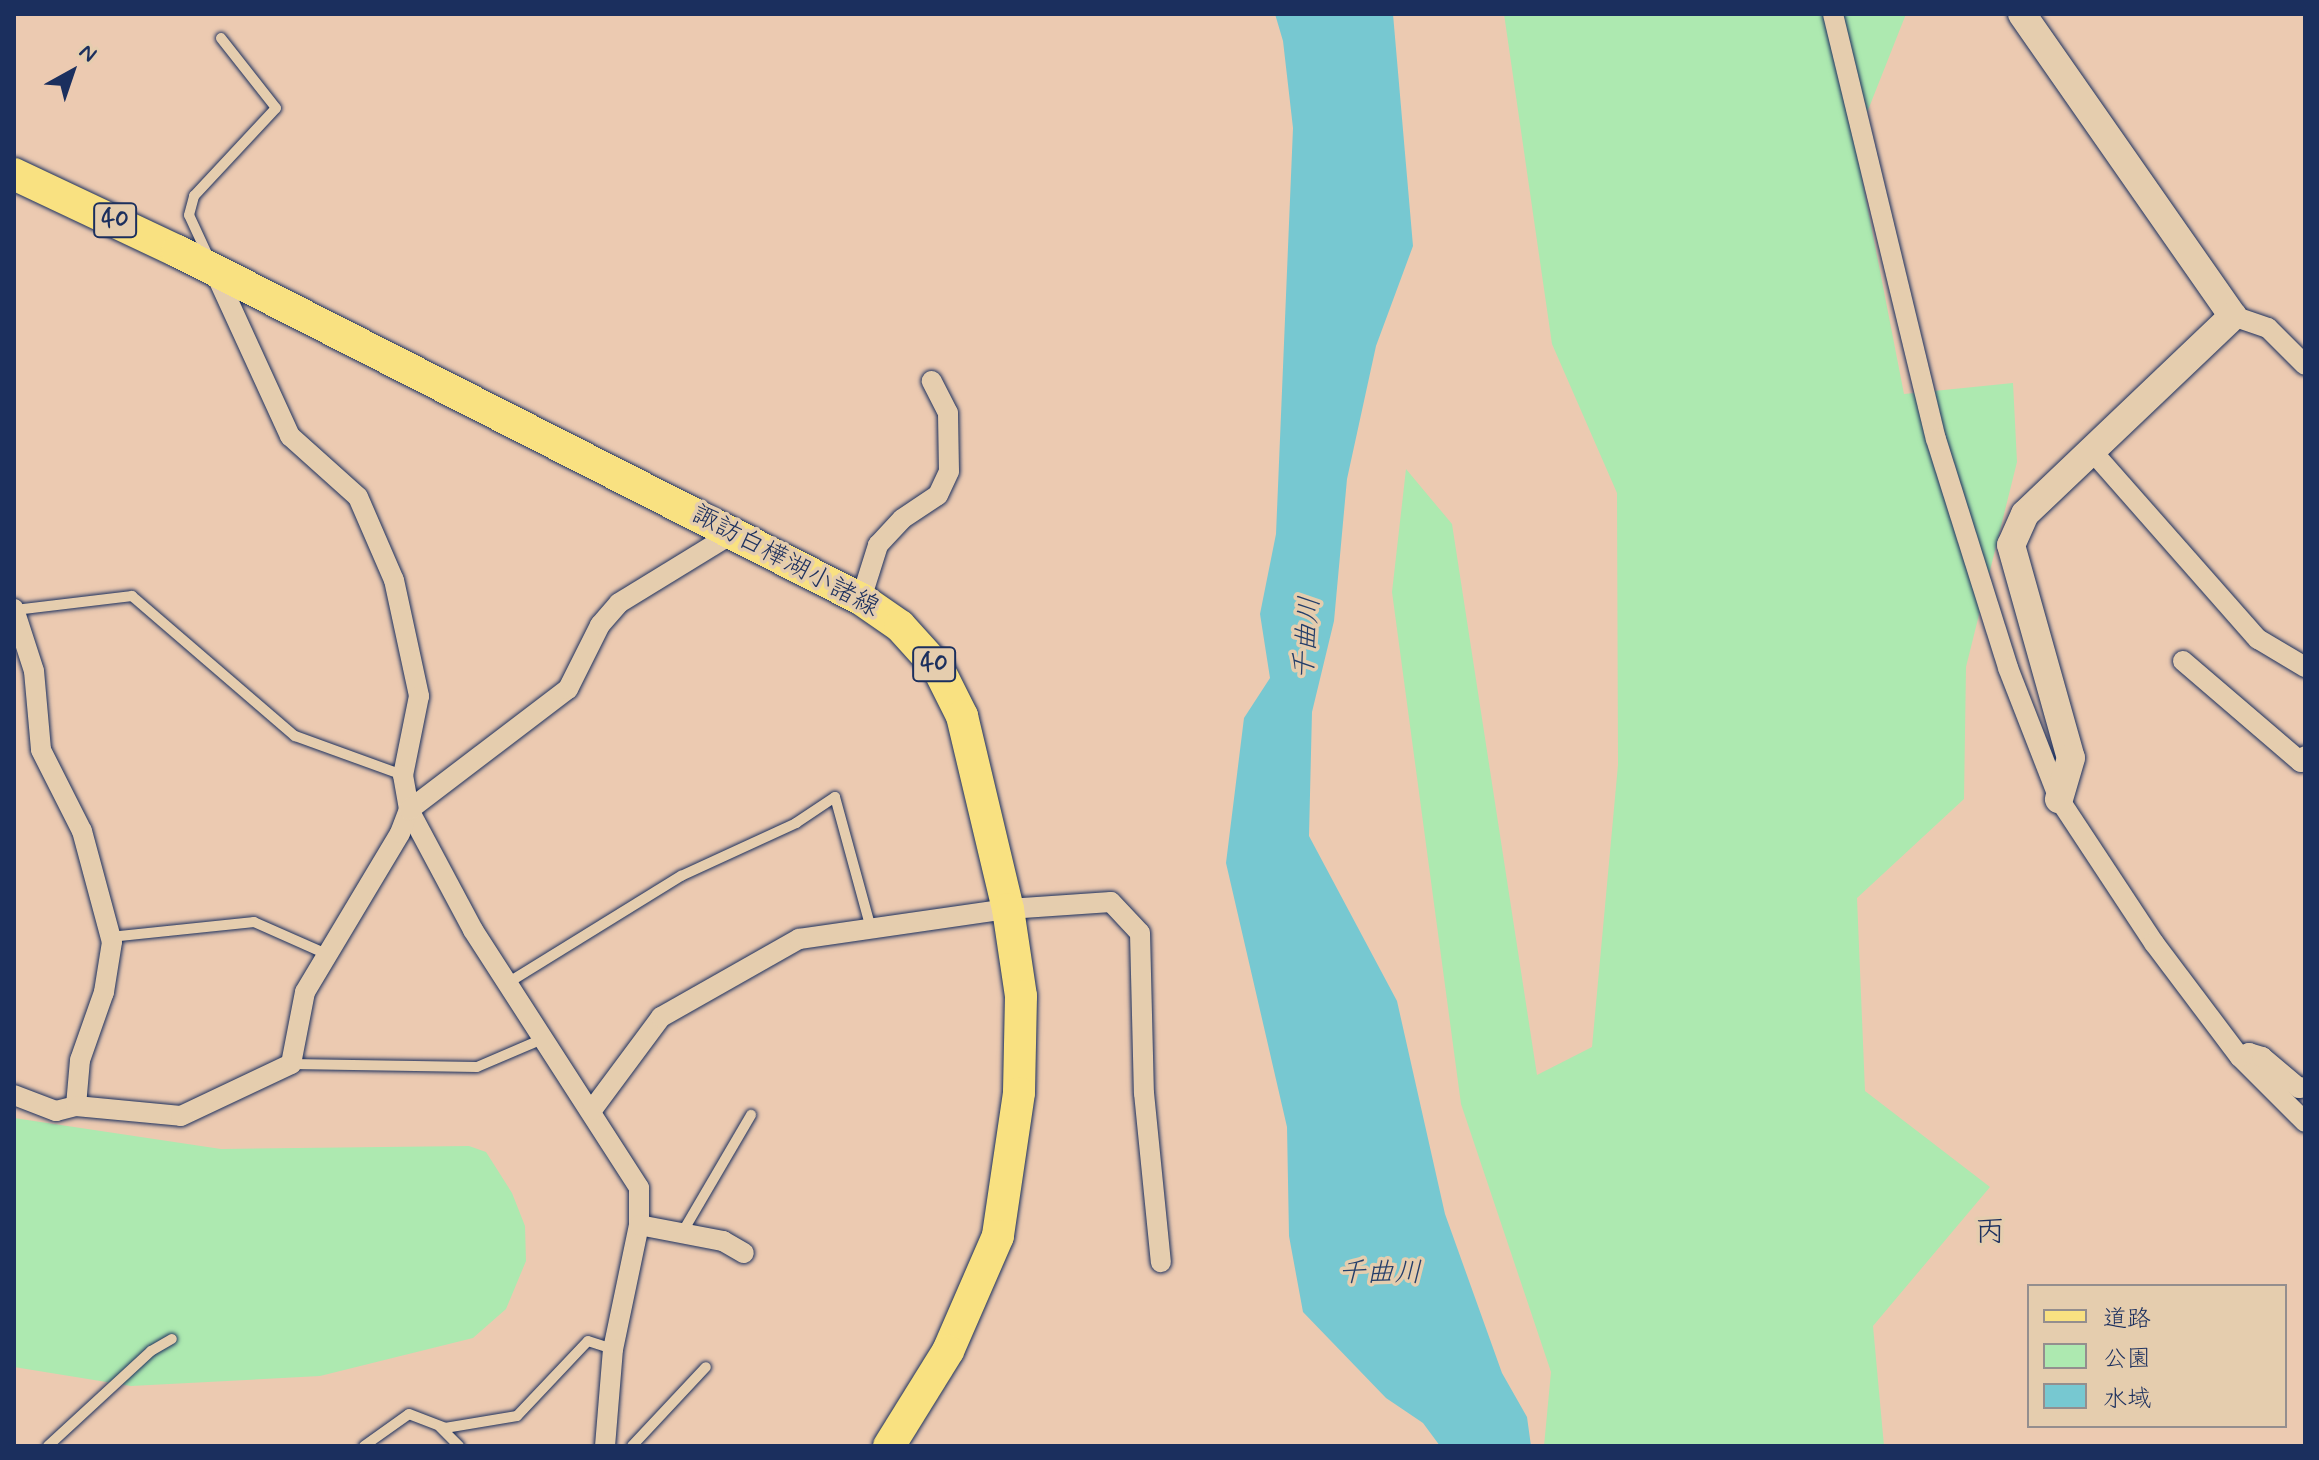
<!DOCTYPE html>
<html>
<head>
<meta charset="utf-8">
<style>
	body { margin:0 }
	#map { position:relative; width:2319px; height:1460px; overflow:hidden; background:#eccab1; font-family:Mynerve,"Klee One",sans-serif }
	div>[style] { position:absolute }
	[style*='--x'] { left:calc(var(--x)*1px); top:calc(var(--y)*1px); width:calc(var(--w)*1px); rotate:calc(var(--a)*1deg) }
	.green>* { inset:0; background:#ade9b0 }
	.water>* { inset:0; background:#77c8d1 }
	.roads { filter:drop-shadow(0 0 2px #1b2f5e) drop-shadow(0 0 2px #1b2f5e) }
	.lane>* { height:10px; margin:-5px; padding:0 5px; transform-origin:5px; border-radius:5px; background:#e5cdae }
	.street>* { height:20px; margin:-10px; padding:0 10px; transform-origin:10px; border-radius:10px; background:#e5cdae }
	.secondary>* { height:28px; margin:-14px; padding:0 14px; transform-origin:14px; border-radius:14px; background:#e5cdae }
	.primary>* { height:32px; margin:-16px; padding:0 16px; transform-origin:16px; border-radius:16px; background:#f9e181 }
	span { translate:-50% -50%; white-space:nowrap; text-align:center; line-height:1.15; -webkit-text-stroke:7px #e5cdae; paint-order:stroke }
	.shield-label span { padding:2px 6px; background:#e5cdae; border:2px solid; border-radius:6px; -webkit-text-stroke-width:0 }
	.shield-label { font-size:24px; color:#1b2f5e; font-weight:700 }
	.street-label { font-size:26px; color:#1b2f5e }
	.water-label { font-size:28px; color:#243e6a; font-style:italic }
	.quarter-label { font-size:30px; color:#1b2f5e }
	.frame { position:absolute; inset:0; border:16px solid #1b2f5e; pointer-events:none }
	.legend { position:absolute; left:2027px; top:1284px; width:260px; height:144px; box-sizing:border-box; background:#e5cdae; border:2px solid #948e8e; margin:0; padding:10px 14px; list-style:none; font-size:24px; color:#1b2f5e }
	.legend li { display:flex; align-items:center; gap:16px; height:40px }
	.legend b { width:40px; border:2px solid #948e8e }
	.north { position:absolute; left:32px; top:32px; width:80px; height:80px; -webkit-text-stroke:6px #e5cdae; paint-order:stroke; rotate:40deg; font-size:22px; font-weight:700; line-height:32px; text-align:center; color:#1b2f5e }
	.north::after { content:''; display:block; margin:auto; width:28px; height:36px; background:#1b2f5e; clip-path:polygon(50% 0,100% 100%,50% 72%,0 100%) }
</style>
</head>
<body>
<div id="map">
	<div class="green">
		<i style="clip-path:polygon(1504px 14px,1906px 14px,1855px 143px,1904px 394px,2013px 383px,2017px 462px,1966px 667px,1964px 799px,1857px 898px,1865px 1091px,1990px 1187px,1873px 1326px,1884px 1446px,1544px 1446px,1551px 1372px,1461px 1104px,1392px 592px,1406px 469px,1452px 524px,1537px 1075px,1592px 1047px,1618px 765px,1617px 493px,1552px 344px)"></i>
		<i style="clip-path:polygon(14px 1118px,221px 1149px,469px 1146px,486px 1152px,512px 1193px,525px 1226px,526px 1261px,506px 1309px,473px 1338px,320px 1376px,131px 1386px,14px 1367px)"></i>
	</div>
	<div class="water">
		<i style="clip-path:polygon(1275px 14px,1393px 14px,1413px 246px,1376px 346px,1347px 479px,1334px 621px,1312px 712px,1309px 836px,1397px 1001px,1445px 1214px,1502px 1373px,1527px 1417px,1531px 1446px,1440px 1446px,1423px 1423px,1386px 1398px,1303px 1312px,1289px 1236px,1287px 1127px,1226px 863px,1244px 718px,1270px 678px,1260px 614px,1276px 534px,1293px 128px,1283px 41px)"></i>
	</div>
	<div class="roads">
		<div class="lane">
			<i style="--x:208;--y:256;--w:45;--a:-114.9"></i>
			<i style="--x:189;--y:215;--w:20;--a:-75"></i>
			<i style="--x:194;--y:196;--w:120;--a:-47"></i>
			<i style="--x:276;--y:108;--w:89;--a:-128.2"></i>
			<i style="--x:15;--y:610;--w:118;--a:-6.8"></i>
			<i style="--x:132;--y:596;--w:215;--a:40.7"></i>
			<i style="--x:295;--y:736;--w:115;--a:19.9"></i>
			<i style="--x:110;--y:937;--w:145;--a:-5.9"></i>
			<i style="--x:254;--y:922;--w:77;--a:23.9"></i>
			<i style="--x:506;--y:984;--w:206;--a:-31.7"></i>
			<i style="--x:681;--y:876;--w:127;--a:-24.7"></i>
			<i style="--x:796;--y:823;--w:47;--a:-33.7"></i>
			<i style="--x:835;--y:797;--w:137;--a:74.7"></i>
			<i style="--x:291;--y:1064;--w:186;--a:0.9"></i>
			<i style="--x:477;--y:1067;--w:69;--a:-23.2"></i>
			<i style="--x:682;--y:1233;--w:137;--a:-59.7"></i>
			<i style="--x:440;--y:1427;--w:27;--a:45"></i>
			<i style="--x:48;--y:1446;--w:140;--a:-42.7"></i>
			<i style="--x:151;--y:1351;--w:24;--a:-30"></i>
			<i style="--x:364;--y:1446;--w:55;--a:-35.4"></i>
			<i style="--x:409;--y:1414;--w:39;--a:21"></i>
			<i style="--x:445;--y:1428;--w:73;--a:-9.5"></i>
			<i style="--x:517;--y:1416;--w:103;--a:-46.6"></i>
			<i style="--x:588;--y:1341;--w:26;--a:18"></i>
			<i style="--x:632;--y:1446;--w:108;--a:-46.9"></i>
		</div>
		<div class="street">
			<i style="--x:1833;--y:14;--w:437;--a:76.4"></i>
			<i style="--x:1936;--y:439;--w:240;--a:72.5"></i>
			<i style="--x:2008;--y:668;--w:141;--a:68.7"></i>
			<i style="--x:2059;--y:799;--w:173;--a:56.6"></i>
			<i style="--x:2154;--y:943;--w:143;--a:53"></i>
			<i style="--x:2240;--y:1057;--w:92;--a:45"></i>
			<i style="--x:214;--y:270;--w:183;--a:65.4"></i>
			<i style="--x:290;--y:436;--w:91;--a:41.9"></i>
			<i style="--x:358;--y:497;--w:90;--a:66.6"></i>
			<i style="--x:394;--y:580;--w:119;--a:77.8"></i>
			<i style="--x:419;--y:696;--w:81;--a:101.4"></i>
			<i style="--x:403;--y:775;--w:36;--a:80"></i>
			<i style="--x:409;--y:810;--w:136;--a:61.9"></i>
			<i style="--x:473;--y:930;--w:307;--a:57.2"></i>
			<i style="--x:639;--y:1188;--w:37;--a:90"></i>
			<i style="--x:639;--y:1225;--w:127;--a:101.8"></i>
			<i style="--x:613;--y:1349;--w:97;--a:94.7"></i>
			<i style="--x:2233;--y:316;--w:37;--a:19"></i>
			<i style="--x:2268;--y:328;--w:52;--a:45"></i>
			<i style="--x:2092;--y:451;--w:251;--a:48.6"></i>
			<i style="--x:2258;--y:639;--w:55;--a:30.8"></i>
			<i style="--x:861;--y:599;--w:57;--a:-72.5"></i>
			<i style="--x:878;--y:545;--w:35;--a:-47"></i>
			<i style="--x:902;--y:519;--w:43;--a:-33.7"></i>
			<i style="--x:938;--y:495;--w:26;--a:-65"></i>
			<i style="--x:949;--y:471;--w:58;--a:-91"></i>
			<i style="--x:948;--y:413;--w:36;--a:-117"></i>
			<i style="--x:14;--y:609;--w:65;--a:72.1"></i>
			<i style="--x:34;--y:671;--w:79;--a:84.9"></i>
			<i style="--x:41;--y:750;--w:91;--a:63.2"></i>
			<i style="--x:82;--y:831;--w:115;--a:74.9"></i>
			<i style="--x:112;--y:942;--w:51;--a:99.1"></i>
			<i style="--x:104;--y:992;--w:72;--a:109.4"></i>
			<i style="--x:80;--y:1060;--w:46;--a:95"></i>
			<i style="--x:2183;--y:661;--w:155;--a:40.6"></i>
			<i style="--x:2301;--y:762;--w:7;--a:-56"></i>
			<i style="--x:2240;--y:1057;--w:10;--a:-24"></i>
			<i style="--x:2249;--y:1053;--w:14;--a:17"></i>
			<i style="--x:2262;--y:1057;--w:48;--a:40"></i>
			<i style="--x:2299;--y:1088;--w:6;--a:-9"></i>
			<i style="--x:14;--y:1095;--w:45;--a:20.9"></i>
			<i style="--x:56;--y:1111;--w:21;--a:-14"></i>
			<i style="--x:76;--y:1106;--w:105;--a:5.4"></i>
			<i style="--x:181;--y:1116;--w:122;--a:-25.3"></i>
			<i style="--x:291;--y:1064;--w:73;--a:-79"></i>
			<i style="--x:305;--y:992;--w:185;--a:-59.1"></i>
			<i style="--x:400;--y:833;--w:25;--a:-69"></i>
			<i style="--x:409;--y:810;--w:200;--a:-37.3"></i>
			<i style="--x:568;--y:689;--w:72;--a:-63.4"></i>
			<i style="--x:600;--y:625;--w:29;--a:-49"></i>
			<i style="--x:619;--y:603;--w:136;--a:-31.5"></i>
			<i style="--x:592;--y:1110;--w:116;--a:-53.4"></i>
			<i style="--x:661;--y:1017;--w:159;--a:-29.5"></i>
			<i style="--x:799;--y:939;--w:211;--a:-8.2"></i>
			<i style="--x:1008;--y:909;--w:103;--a:-3.9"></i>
			<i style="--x:1111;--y:902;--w:42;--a:46.9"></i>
			<i style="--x:1140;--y:933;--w:160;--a:88.6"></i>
			<i style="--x:1144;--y:1093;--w:170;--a:84.3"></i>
			<i style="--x:639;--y:1225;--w:86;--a:10.8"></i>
			<i style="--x:723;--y:1241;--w:24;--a:30"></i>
		</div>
		<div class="secondary">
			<i style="--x:2022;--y:14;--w:368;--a:55.1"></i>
			<i style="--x:2233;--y:316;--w:287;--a:136.4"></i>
			<i style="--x:2025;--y:514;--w:34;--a:114"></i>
			<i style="--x:2011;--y:545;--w:221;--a:74.3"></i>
			<i style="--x:2071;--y:758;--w:43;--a:106.3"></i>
		</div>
		<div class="primary">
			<i style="--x:14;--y:174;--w:180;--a:25.3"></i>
			<i style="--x:177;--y:251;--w:767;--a:26.97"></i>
			<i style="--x:861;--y:599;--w:47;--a:34.7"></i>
			<i style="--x:900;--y:626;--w:57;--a:47.9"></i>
			<i style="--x:938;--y:668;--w:54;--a:63.4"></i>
			<i style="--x:962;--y:716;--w:198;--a:76.6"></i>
			<i style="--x:1008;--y:909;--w:88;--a:81.5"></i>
			<i style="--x:1021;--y:996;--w:97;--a:91.2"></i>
			<i style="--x:1019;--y:1093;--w:145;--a:98.4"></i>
			<i style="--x:998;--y:1236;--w:125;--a:113.5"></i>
			<i style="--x:948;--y:1351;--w:112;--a:121.8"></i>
		</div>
	</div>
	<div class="shield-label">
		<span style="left:115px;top:220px">40</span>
		<span style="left:934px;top:664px">40</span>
	</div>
	<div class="street-label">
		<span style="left:785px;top:562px;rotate:28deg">諏訪白樺湖小諸線</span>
	</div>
	<div class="water-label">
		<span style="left:1308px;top:638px;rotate:-85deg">千曲川</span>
		<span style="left:1380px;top:1274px">千曲川</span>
	</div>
	<div class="quarter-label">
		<span style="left:1990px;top:1233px">丙</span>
	</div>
	<div class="frame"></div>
	<ul class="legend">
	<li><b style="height:10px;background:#f9e181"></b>道路</li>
	<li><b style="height:22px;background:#ade9b0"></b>公園</li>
	<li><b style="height:22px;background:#77c8d1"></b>水域</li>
	</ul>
	<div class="north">N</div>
</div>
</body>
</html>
